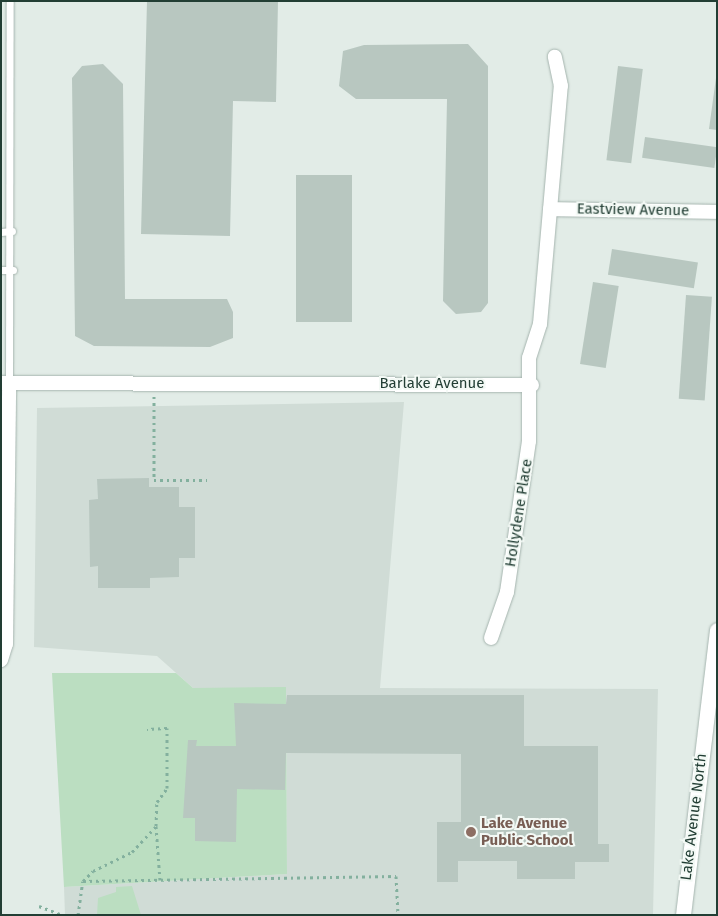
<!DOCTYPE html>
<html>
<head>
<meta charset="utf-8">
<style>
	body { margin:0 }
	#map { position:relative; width:718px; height:916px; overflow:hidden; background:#e2ece7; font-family:"Fira Sans",sans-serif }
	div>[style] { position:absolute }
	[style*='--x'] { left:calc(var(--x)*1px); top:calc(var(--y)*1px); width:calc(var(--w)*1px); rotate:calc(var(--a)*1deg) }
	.built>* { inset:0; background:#d0dcd6 }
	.green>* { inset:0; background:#bbdec1 }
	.building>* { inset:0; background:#b8c7c0; transform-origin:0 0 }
	.path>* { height:3px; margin-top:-1.5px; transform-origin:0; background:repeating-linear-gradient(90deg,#83b09e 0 2.5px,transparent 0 6.5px) }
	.roads { filter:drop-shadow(0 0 1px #a5b4ae) drop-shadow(0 0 1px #a5b4ae) }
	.lane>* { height:7px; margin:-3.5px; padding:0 3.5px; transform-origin:3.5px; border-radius:3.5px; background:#fff }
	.street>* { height:14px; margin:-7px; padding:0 7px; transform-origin:7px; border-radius:7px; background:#fff }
	.secondary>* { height:15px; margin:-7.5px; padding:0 7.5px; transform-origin:7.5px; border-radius:7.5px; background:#fff }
	.dots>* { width:14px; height:14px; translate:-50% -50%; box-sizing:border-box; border:2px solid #f3f9f5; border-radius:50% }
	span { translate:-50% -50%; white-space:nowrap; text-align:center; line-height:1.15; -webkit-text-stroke:4px #f3f9f5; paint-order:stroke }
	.street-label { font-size:15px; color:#223e34 }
	.education-label { font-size:15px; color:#785e54; font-weight:700 }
	.left { translate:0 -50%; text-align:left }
	.frame { position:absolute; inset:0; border:2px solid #223e34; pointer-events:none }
</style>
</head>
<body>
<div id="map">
	<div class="built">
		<i style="clip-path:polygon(404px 402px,380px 688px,658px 689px,653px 915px,65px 915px,64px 887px,287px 874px,286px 688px,193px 688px,157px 656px,34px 647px,37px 408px)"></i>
	</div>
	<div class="green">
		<i style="clip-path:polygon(52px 673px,176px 673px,193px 688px,286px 687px,287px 874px,64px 887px)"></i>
		<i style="clip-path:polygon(132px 886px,141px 915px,97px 915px,98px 898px,116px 892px,116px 887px)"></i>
	</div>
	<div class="building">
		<i style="clip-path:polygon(147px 1px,278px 1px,276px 102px,233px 101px,230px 236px,141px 234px)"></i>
		<i style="clip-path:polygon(468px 44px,488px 66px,488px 303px,481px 312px,456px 314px,443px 301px,447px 99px,356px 99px,339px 86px,343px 51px,364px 45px)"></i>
		<i style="clip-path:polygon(103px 64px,123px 84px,125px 299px,227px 299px,233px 312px,233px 338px,210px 347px,94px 346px,75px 336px,72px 78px,82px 66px)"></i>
		<i style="left:618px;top:66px;width:25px;height:95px;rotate:7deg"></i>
		<i style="clip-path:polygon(716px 78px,717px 79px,717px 130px,709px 129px)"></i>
		<i style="left:645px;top:137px;width:73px;height:21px;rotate:8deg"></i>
		<i style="left:352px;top:175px;width:147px;height:56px;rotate:90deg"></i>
		<i style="left:612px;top:249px;width:87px;height:26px;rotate:9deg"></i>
		<i style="left:593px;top:282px;width:26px;height:83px;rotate:9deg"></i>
		<i style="left:686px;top:295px;width:26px;height:104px;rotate:4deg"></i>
		<i style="clip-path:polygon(149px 478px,149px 487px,179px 487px,179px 507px,195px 507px,195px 558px,179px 558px,179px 577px,150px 578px,150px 588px,98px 588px,98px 566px,90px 567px,89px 500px,98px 499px,97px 479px)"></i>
		<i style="clip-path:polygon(287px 695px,524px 695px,524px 746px,598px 746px,598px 844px,609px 844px,609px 862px,575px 862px,575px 879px,517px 879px,517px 861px,458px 861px,458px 882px,437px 882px,437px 822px,461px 822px,461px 754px,286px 753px,285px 790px,237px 789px,236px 842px,195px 841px,195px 818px,183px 818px,188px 740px,197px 740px,196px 746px,236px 746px,234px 703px,286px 704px)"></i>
	</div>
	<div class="path">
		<i style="--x:154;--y:396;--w:84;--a:90"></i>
		<i style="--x:154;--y:480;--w:53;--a:0"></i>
		<i style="--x:156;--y:826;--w:54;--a:85.8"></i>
		<i style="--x:83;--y:881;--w:313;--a:-0.9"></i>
		<i style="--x:396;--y:876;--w:39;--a:87"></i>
		<i style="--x:39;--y:906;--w:25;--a:21"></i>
		<i style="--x:78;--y:915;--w:34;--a:-82"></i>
		<i style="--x:83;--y:881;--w:14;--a:-45"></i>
		<i style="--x:93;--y:871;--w:43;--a:-26"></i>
		<i style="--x:132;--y:852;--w:35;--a:-47"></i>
		<i style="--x:156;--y:826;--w:24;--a:-88"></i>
		<i style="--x:157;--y:802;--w:17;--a:-54"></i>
		<i style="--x:167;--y:788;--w:60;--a:-90"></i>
		<i style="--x:167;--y:728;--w:20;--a:177"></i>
	</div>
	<div class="roads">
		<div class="lane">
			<i style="--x:1;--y:232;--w:11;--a:-5"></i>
			<i style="--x:1;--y:270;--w:12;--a:0"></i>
			<i style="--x:9;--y:383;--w:382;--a:-89.9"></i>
		</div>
		<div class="street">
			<i style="--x:550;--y:209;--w:167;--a:1"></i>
			<i style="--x:1;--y:383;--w:531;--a:0.22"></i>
			<i style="--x:491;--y:638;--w:49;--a:-70.8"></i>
			<i style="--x:507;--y:592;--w:153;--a:-81.7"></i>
			<i style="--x:529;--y:441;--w:83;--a:-90"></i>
			<i style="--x:529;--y:358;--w:36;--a:-72"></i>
			<i style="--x:540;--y:324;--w:239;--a:-85"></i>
			<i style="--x:561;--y:86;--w:30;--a:-102"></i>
			<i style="--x:1;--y:660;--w:17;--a:-73"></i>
			<i style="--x:6;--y:644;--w:261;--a:-89.3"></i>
		</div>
		<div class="secondary">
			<i style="--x:683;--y:915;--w:287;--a:-83.2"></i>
		</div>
	</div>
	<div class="dots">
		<i style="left:471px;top:832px;background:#8d6e63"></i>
	</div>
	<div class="street-label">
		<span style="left:633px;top:210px;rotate:1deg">Eastview Avenue</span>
		<span style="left:432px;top:384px">Barlake Avenue</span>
		<span style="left:519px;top:513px;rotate:-81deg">Hollydene Place</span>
		<span style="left:694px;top:817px;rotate:-83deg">Lake Avenue North</span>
	</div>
	<div class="education-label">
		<span class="left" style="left:481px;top:832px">Lake Avenue<br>Public School</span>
	</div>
	<div class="frame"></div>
</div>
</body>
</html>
